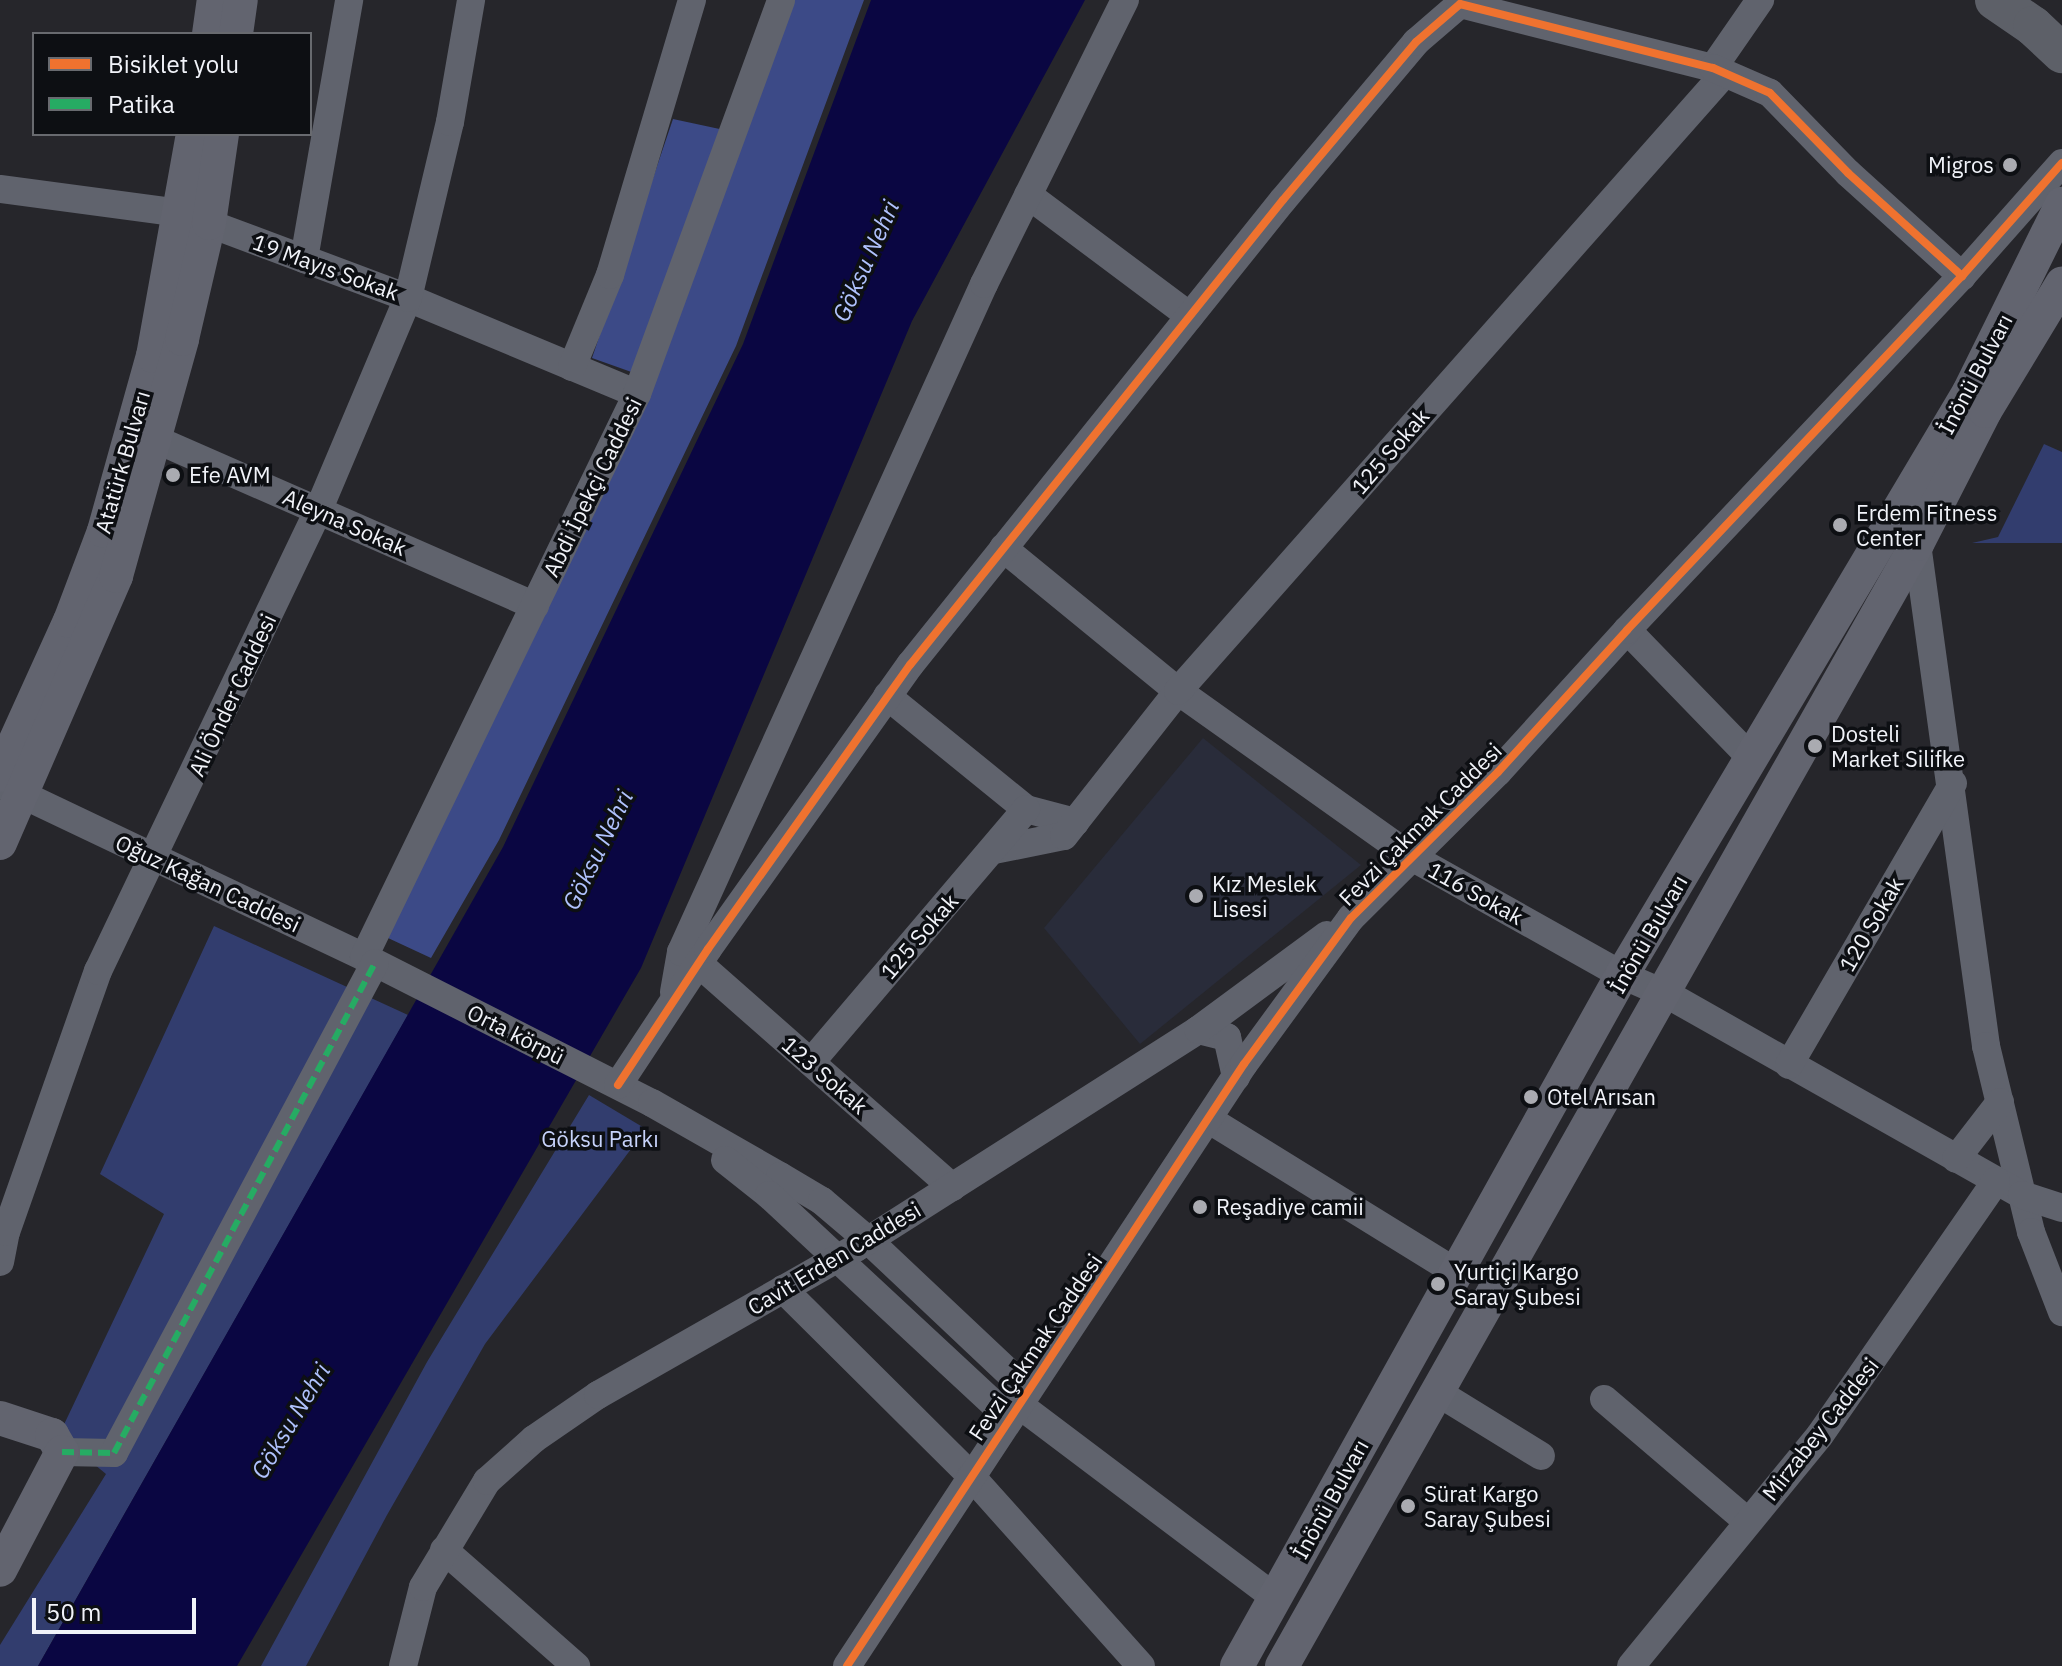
<!DOCTYPE html>
<html>
<head>
<meta charset="utf-8">
<style>
	body { margin:0 }
	#map { position:relative; width:2062px; height:1666px; overflow:hidden; background:#26262b; font-family:"IBM Plex Sans",sans-serif }
	div>[style] { position:absolute }
	[style*='--x'] { left:calc(var(--x)*1px); top:calc(var(--y)*1px); width:calc(var(--w)*1px); rotate:calc(var(--a)*1deg) }
	.built>* { inset:0; background:#292c3a }
	.green>* { inset:0; background:#323d6e }
	.forest>* { inset:0; background:#3c4a87 }
	.water>* { inset:0; background:#0a0642 }
	.minor>* { height:28px; margin:-14px; padding:0 14px; transform-origin:14px; border-radius:14px; background:#60636d }
	.major>* { height:34px; margin:-17px; padding:0 17px; transform-origin:17px; border-radius:17px; background:#62646f }
	.highway>* { height:40px; margin:-20px; padding:0 20px; transform-origin:20px; border-radius:20px; background:#5d6068 }
	.quiet>* { height:6px; margin-top:-3px; transform-origin:0; background:repeating-linear-gradient(90deg,#26ab63 0 12px,transparent 0 18px) }
	.cycleway>* { height:8px; margin:-4px; padding:0 4px; transform-origin:4px; border-radius:4px; background:#ef722f }
	.dots>* { width:22px; height:22px; translate:-50% -50%; box-sizing:border-box; border:4px solid #0d0f13; border-radius:50% }
	span { translate:-50% -50%; white-space:nowrap; text-align:center; line-height:1.15; -webkit-text-stroke:7px #0d0f13; paint-order:stroke }
	.poi-label { font-size:22px; color:#f1f3f9 }
	.right { translate:-100% -50%; text-align:right }
	.left { translate:0 -50%; text-align:left }
	.street-label { font-size:22px; color:#f1f3f9 }
	.park-label { font-size:22px; color:#c7d3fb }
	.water-label { font-size:24px; color:#b0c2fd; font-style:italic }
	.legend { position:absolute; left:32px; top:32px; width:280px; height:104px; box-sizing:border-box; background:#0d0f13; border:2px solid #686a6f; margin:0; padding:10px 14px; list-style:none; font-size:24px; color:#f1f3f9 }
	.legend li { display:flex; align-items:center; gap:16px; height:40px }
	.legend b { width:40px; border:2px solid #686a6f }
	.scale { position:absolute; left:32px; top:1598px; width:164px; height:36px; box-sizing:border-box; border:4px solid #f1f3f9; border-top:0; padding-left:10px; font-size:24px; line-height:28px; white-space:nowrap; color:#f1f3f9; -webkit-text-stroke:6px #0d0f13; paint-order:stroke }
</style>
</head>
<body>
<div id="map">
	<div class="built">
		<i style="clip-path:polygon(1203px 738px,1361px 865px,1140px 1044px,1044px 928px)"></i>
	</div>
	<div class="green">
		<i style="clip-path:polygon(2044px 444px,2062px 452px,2062px 543px,1972px 543px,1998px 537px)"></i>
		<i style="clip-path:polygon(214px 926px,408px 1015px,38px 1666px,0 1666px,0 1645px,106px 1474px,59px 1435px,164px 1214px,100px 1174px)"></i>
		<i style="clip-path:polygon(589px 1095px,646px 1129px,485px 1344px,387px 1515px,306px 1666px,261px 1666px,427px 1362px)"></i>
	</div>
	<div class="forest">
		<i style="clip-path:polygon(791px 0,864px 0,736px 346px,499px 840px,431px 958px,388px 938px,637px 374px,592px 358px,673px 119px,743px 134px)"></i>
	</div>
	<div class="water">
		<i style="clip-path:polygon(871px 0,1085px 0,912px 321px,641px 968px,237px 1666px,38px 1666px,503px 847px,743px 344px)"></i>
	</div>
	<div class="minor">
		<i style="--x:1713;--y:68;--w:83;--a:-55.3"></i>
		<i style="--x:0;--y:189;--w:183;--a:7.6"></i>
		<i style="--x:181;--y:213;--w:242;--a:20.5"></i>
		<i style="--x:408;--y:298;--w:248;--a:22.7"></i>
		<i style="--x:1028;--y:195;--w:202;--a:36.8"></i>
		<i style="--x:304;--y:259;--w:263;--a:-80.1"></i>
		<i style="--x:572;--y:367;--w:100;--a:-67.6"></i>
		<i style="--x:610;--y:275;--w:287;--a:-73.4"></i>
		<i style="--x:155;--y:439;--w:415;--a:23.7"></i>
		<i style="--x:1917;--y:544;--w:507;--a:82.17"></i>
		<i style="--x:1986;--y:1046;--w:191;--a:76.4"></i>
		<i style="--x:2031;--y:1232;--w:86;--a:68.8"></i>
		<i style="--x:1003;--y:548;--w:226;--a:39.3"></i>
		<i style="--x:1178;--y:691;--w:285;--a:35.4"></i>
		<i style="--x:1410;--y:856;--w:243;--a:29.3"></i>
		<i style="--x:1622;--y:975;--w:52;--a:23.6"></i>
		<i style="--x:1670;--y:996;--w:404;--a:29.5"></i>
		<i style="--x:2022;--y:1195;--w:42;--a:18"></i>
		<i style="--x:1627;--y:630;--w:178;--a:45.9"></i>
		<i style="--x:887;--y:696;--w:179;--a:39.1"></i>
		<i style="--x:1026;--y:809;--w:51;--a:14.9"></i>
		<i style="--x:4;--y:786;--w:399;--a:25.4"></i>
		<i style="--x:364;--y:957;--w:323;--a:26.9"></i>
		<i style="--x:652;--y:1103;--w:147;--a:29.7"></i>
		<i style="--x:780;--y:1176;--w:49;--a:30.8"></i>
		<i style="--x:822;--y:1201;--w:60;--a:40.3"></i>
		<i style="--x:868;--y:1240;--w:219;--a:43.3"></i>
		<i style="--x:994;--y:850;--w:71;--a:-11.3"></i>
		<i style="--x:1064;--y:836;--w:184;--a:-51.8"></i>
		<i style="--x:1178;--y:691;--w:825;--a:-48.49"></i>
		<i style="--x:364;--y:957;--w:626;--a:-64.13"></i>
		<i style="--x:637;--y:394;--w:419;--a:-69.9"></i>
		<i style="--x:698;--y:963;--w:339;--a:41.4"></i>
		<i style="--x:674;--y:992;--w:41;--a:-80.1"></i>
		<i style="--x:681;--y:952;--w:734;--a:-65.6"></i>
		<i style="--x:984;--y:284;--w:317;--a:-63.6"></i>
		<i style="--x:1198;--y:1030;--w:30;--a:14"></i>
		<i style="--x:1227;--y:1037;--w:41;--a:77.3"></i>
		<i style="--x:811;--y:1062;--w:332;--a:-49.6"></i>
		<i style="--x:1789;--y:1065;--w:326;--a:-59.8"></i>
		<i style="--x:618;--y:1085;--w:163;--a:-56.5"></i>
		<i style="--x:708;--y:949;--w:349;--a:-54.6"></i>
		<i style="--x:910;--y:665;--w:596;--a:-51.27"></i>
		<i style="--x:1283;--y:200;--w:207;--a:-49.9"></i>
		<i style="--x:1416;--y:42;--w:58;--a:-40.8"></i>
		<i style="--x:1460;--y:4;--w:261;--a:14.2"></i>
		<i style="--x:1713;--y:68;--w:62;--a:23.7"></i>
		<i style="--x:1770;--y:93;--w:112;--a:45.7"></i>
		<i style="--x:1848;--y:173;--w:154;--a:42.1"></i>
		<i style="--x:1208;--y:1119;--w:291;--a:31.7"></i>
		<i style="--x:1956;--y:1159;--w:72;--a:-52.3"></i>
		<i style="--x:725;--y:1160;--w:56;--a:38.5"></i>
		<i style="--x:769;--y:1195;--w:328;--a:42.9"></i>
		<i style="--x:0;--y:1262;--w:31;--a:-79"></i>
		<i style="--x:6;--y:1232;--w:277;--a:-70.6"></i>
		<i style="--x:98;--y:971;--w:510;--a:-64.44"></i>
		<i style="--x:318;--y:511;--w:231;--a:-67.1"></i>
		<i style="--x:408;--y:298;--w:181;--a:-76.6"></i>
		<i style="--x:450;--y:122;--w:124;--a:-80.2"></i>
		<i style="--x:783;--y:1289;--w:265;--a:44.8"></i>
		<i style="--x:971;--y:1476;--w:255;--a:48.2"></i>
		<i style="--x:1437;--y:1392;--w:122;--a:31.6"></i>
		<i style="--x:1604;--y:1399;--w:189;--a:40.5"></i>
		<i style="--x:1018;--y:1404;--w:322;--a:37"></i>
		<i style="--x:62;--y:1452;--w:52;--a:1.1"></i>
		<i style="--x:114;--y:1453;--w:555;--a:-61.96"></i>
		<i style="--x:444;--y:1550;--w:176;--a:41.3"></i>
		<i style="--x:403;--y:1666;--w:81;--a:-75.8"></i>
		<i style="--x:423;--y:1587;--w:124;--a:-58.9"></i>
		<i style="--x:487;--y:1481;--w:63;--a:-41.8"></i>
		<i style="--x:534;--y:1439;--w:78;--a:-34.5"></i>
		<i style="--x:598;--y:1395;--w:297;--a:-29.7"></i>
		<i style="--x:856;--y:1248;--w:406;--a:-32.5"></i>
		<i style="--x:1198;--y:1030;--w:160;--a:-36.4"></i>
		<i style="--x:847;--y:1666;--w:721;--a:-56.6"></i>
		<i style="--x:1244;--y:1064;--w:181;--a:-53.8"></i>
		<i style="--x:1351;--y:918;--w:207;--a:-44.8"></i>
		<i style="--x:1498;--y:772;--w:192;--a:-47.7"></i>
		<i style="--x:1627;--y:630;--w:487;--a:-46.6"></i>
		<i style="--x:1962;--y:276;--w:151;--a:-48.5"></i>
		<i style="--x:1631;--y:1666;--w:298;--a:-50.7"></i>
		<i style="--x:1820;--y:1435;--w:309;--a:-55.3"></i>
	</div>
	<div class="major">
		<i style="--x:209;--y:34;--w:34;--a:-82"></i>
		<i style="--x:236;--y:34;--w:34;--a:-82"></i>
		<i style="--x:0;--y:775;--w:169;--a:-65.6"></i>
		<i style="--x:70;--y:621;--w:96;--a:-69.3"></i>
		<i style="--x:104;--y:531;--w:182;--a:-74.4"></i>
		<i style="--x:153;--y:356;--w:226;--a:-79.8"></i>
		<i style="--x:0;--y:843;--w:291;--a:-66.5"></i>
		<i style="--x:116;--y:576;--w:246;--a:-74.4"></i>
		<i style="--x:182;--y:339;--w:119;--a:-76.9"></i>
		<i style="--x:209;--y:223;--w:90;--a:-81.7"></i>
		<i style="--x:0;--y:1418;--w:55;--a:18.1"></i>
		<i style="--x:52;--y:1435;--w:20;--a:60"></i>
		<i style="--x:62;--y:1452;--w:133;--a:117.7"></i>
		<i style="--x:1237;--y:1666;--w:791;--a:-60.88"></i>
		<i style="--x:1622;--y:975;--w:678;--a:-59.24"></i>
		<i style="--x:1969;--y:392;--w:210;--a:-63.7"></i>
		<i style="--x:1282;--y:1666;--w:1289;--a:-60.49"></i>
		<i style="--x:1917;--y:544;--w:149;--a:-62.9"></i>
		<i style="--x:1985;--y:411;--w:149;--a:-58.8"></i>
	</div>
	<div class="highway">
		<i style="--x:1995;--y:0;--w:46;--a:34.4"></i>
		<i style="--x:2033;--y:26;--w:40;--a:43"></i>
	</div>
	<div class="quiet">
		<i style="--x:62;--y:1452;--w:52;--a:1.1"></i>
		<i style="--x:114;--y:1453;--w:555;--a:-61.96"></i>
	</div>
	<div class="cycleway">
		<i style="--x:618;--y:1085;--w:163;--a:-56.5"></i>
		<i style="--x:708;--y:949;--w:349;--a:-54.6"></i>
		<i style="--x:910;--y:665;--w:596;--a:-51.27"></i>
		<i style="--x:1283;--y:200;--w:207;--a:-49.9"></i>
		<i style="--x:1416;--y:42;--w:58;--a:-40.8"></i>
		<i style="--x:1460;--y:4;--w:261;--a:14.2"></i>
		<i style="--x:1713;--y:68;--w:62;--a:23.7"></i>
		<i style="--x:1770;--y:93;--w:112;--a:45.7"></i>
		<i style="--x:1848;--y:173;--w:154;--a:42.1"></i>
		<i style="--x:847;--y:1666;--w:721;--a:-56.6"></i>
		<i style="--x:1244;--y:1064;--w:181;--a:-53.8"></i>
		<i style="--x:1351;--y:918;--w:207;--a:-44.8"></i>
		<i style="--x:1498;--y:772;--w:192;--a:-47.7"></i>
		<i style="--x:1627;--y:630;--w:487;--a:-46.6"></i>
		<i style="--x:1962;--y:276;--w:151;--a:-48.5"></i>
	</div>
	<div class="dots">
		<i style="left:2010px;top:165px;background:#aaabb1"></i>
		<i style="left:173px;top:475px;background:#aaabb1"></i>
		<i style="left:1840px;top:525px;background:#aaabb1"></i>
		<i style="left:1815px;top:746px;background:#aaabb1"></i>
		<i style="left:1196px;top:896px;background:#aaabb1"></i>
		<i style="left:1531px;top:1097px;background:#aaabb1"></i>
		<i style="left:1200px;top:1207px;background:#aaabb1"></i>
		<i style="left:1438px;top:1284px;background:#aaabb1"></i>
		<i style="left:1408px;top:1506px;background:#aaabb1"></i>
	</div>
	<div class="poi-label">
		<span class="right" style="left:1994px;top:165px">Migros</span>
		<span class="left" style="left:189px;top:475px">Efe AVM</span>
		<span class="left" style="left:1856px;top:525px">Erdem Fitness<br>Center</span>
		<span class="left" style="left:1831px;top:746px">Dosteli<br>Market Silifke</span>
		<span class="left" style="left:1212px;top:896px">Kız Meslek<br>Lisesi</span>
		<span class="left" style="left:1547px;top:1097px">Otel Arısan</span>
		<span class="left" style="left:1216px;top:1207px">Reşadiye camii</span>
		<span class="left" style="left:1454px;top:1284px">Yurtiçi Kargo<br>Saray Şubesi</span>
		<span class="left" style="left:1424px;top:1506px">Sürat Kargo<br>Saray Şubesi</span>
	</div>
	<div class="street-label">
		<span style="left:326px;top:267px;rotate:20deg">19 Mayıs Sokak</span>
		<span style="left:1975px;top:374px;rotate:-62deg">İnönü Bulvarı</span>
		<span style="left:1390px;top:451px;rotate:-49deg">125 Sokak</span>
		<span style="left:122px;top:462px;rotate:-74deg">Atatürk Bulvarı</span>
		<span style="left:592px;top:487px;rotate:-64deg">Abdi İpekçi Caddesi</span>
		<span style="left:345px;top:522px;rotate:24deg">Aleyna Sokak</span>
		<span style="left:232px;top:695px;rotate:-65deg">Ali Önder Caddesi</span>
		<span style="left:1420px;top:824px;rotate:-45deg">Fevzi Çakmak Caddesi</span>
		<span style="left:208px;top:883px;rotate:25deg">Oğuz Kağan Caddesi</span>
		<span style="left:1476px;top:893px;rotate:29deg">116 Sokak</span>
		<span style="left:1871px;top:924px;rotate:-60deg">120 Sokak</span>
		<span style="left:1648px;top:934px;rotate:-60deg">İnönü Bulvarı</span>
		<span style="left:919px;top:936px;rotate:-49deg">125 Sokak</span>
		<span style="left:516px;top:1034px;rotate:27deg">Orta körpü</span>
		<span style="left:825px;top:1075px;rotate:41deg">123 Sokak</span>
		<span style="left:834px;top:1258px;rotate:-31deg">Cavit Erden Caddesi</span>
		<span style="left:1035px;top:1347px;rotate:-56deg">Fevzi Çakmak Caddesi</span>
		<span style="left:1820px;top:1429px;rotate:-52deg">Mirzabey Caddesi</span>
		<span style="left:1330px;top:1499px;rotate:-61deg">İnönü Bulvarı</span>
	</div>
	<div class="park-label">
		<span style="left:600px;top:1139px">Göksu Parkı</span>
	</div>
	<div class="water-label">
		<span style="left:866px;top:261px;rotate:-66deg">Göksu Nehri</span>
		<span style="left:598px;top:850px;rotate:-64deg">Göksu Nehri</span>
		<span style="left:291px;top:1421px;rotate:-59deg">Göksu Nehri</span>
	</div>
	<ul class="legend">
	<li><b style="height:10px;background:#ef722f"></b>Bisiklet yolu</li>
	<li><b style="height:10px;background:#26ab63"></b>Patika</li>
	</ul>
	<div class="scale">50 m</div>
</div>
</body>
</html>
